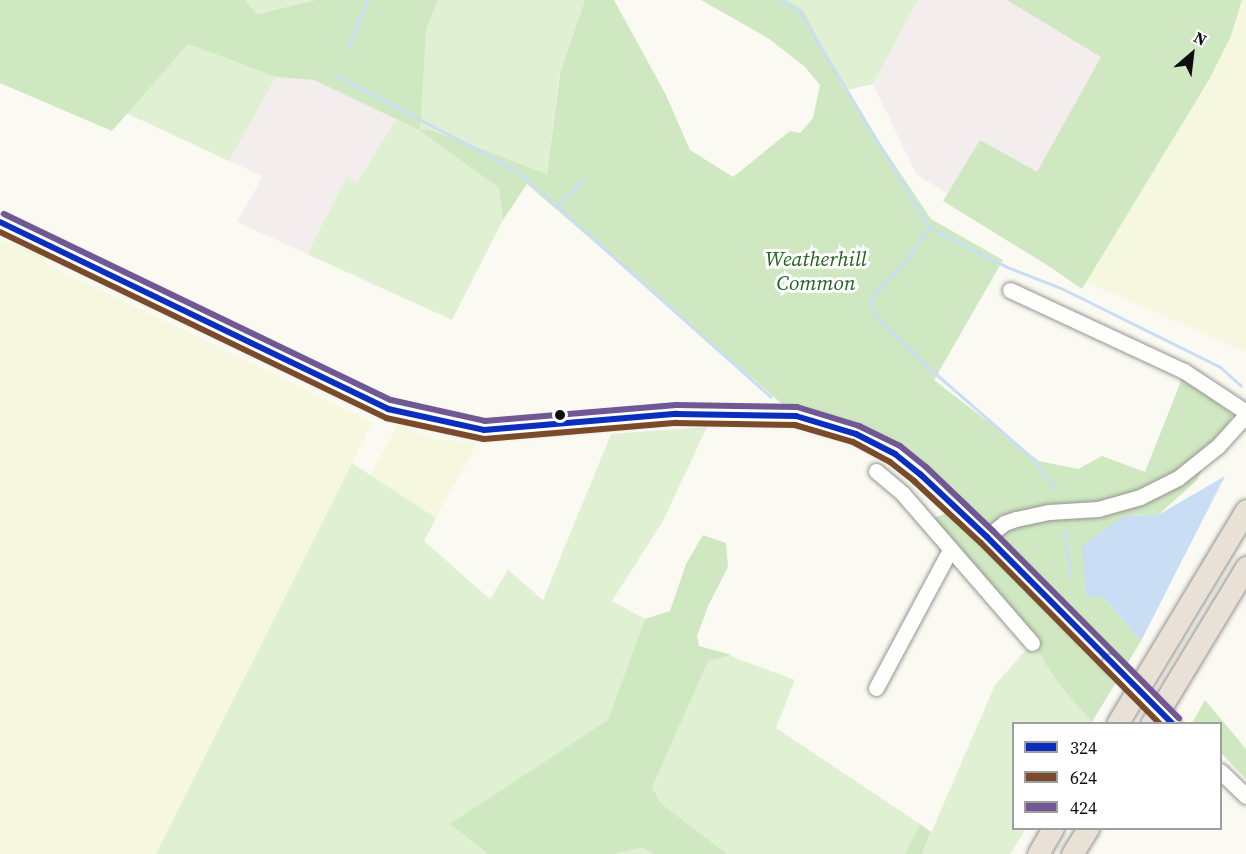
<!DOCTYPE html>
<html>
<head>
<meta charset="utf-8">
<style>
	body { margin:0 }
	#map { position:relative; width:1246px; height:854px; overflow:hidden; background:#fbfaf2; font-family:"Source Serif 4",serif }
	div>[style] { position:absolute }
	[style*='--x'] { left:calc(var(--x)*1px); top:calc(var(--y)*1px); width:calc(var(--w)*1px); rotate:calc(var(--a)*1deg) }
	.industrial>* { inset:0; background:#f3edee }
	.farmland>* { inset:0; background:#f6f7df }
	.green>* { inset:0; background:#e0f0d3 }
	.forest>* { inset:0; background:#cfe8c1 }
	.water>* { inset:0; background:#c9def4 }
	.stream>* { height:3px; margin:-1.5px; padding:0 1.5px; transform-origin:1.5px; border-radius:1.5px; background:#c9def4 }
	.roads { filter:drop-shadow(0 0 2px #959491) drop-shadow(0 0 2px #959491) }
	.minor>* { height:15px; margin:-7.5px; padding:0 7.5px; transform-origin:7.5px; border-radius:7.5px; background:#fefefd }
	.highway>* { height:21px; margin:-10.5px; padding:0 10.5px; transform-origin:10.5px; border-radius:10.5px; background:#e9e1d5 }
	.bridges { filter:drop-shadow(0 0 2px #959491) drop-shadow(0 0 2px #959491) }
	.minor-bridge>* { height:15px; margin:-7.5px; padding:0 7.5px; transform-origin:7.5px; border-radius:7.5px; background:#fefefd }
	.bus-1>* { height:6px; margin:-3px; padding:0 3px; transform-origin:3px; border-radius:3px; background:#0a2ebe }
	.bus-2>* { height:6px; margin:-3px; padding:0 3px; transform-origin:3px; border-radius:3px; background:#7a4b2a }
	.bus-3>* { height:6px; margin:-3px; padding:0 3px; transform-origin:3px; border-radius:3px; background:#705894 }
	.dots>* { width:16px; height:16px; translate:-50% -50%; box-sizing:border-box; border:3px solid #fff; border-radius:50% }
	span { translate:-50% -50%; white-space:nowrap; text-align:center; line-height:1.15; -webkit-text-stroke:6px #fff; paint-order:stroke }
	.park-label { font-size:21px; color:#22641f; font-style:italic }
	.legend { position:absolute; left:1012px; top:722px; width:210px; height:108px; box-sizing:border-box; background:#fff; border:2px solid #9f9f9f; margin:0; padding:8px 10px; list-style:none; font-size:18px; color:#0e0e0e }
	.legend li { display:flex; align-items:center; gap:12px; height:30px }
	.legend b { width:30px; border:2px solid #9f9f9f }
	.north { position:absolute; left:1162px; top:24px; width:60px; height:60px; -webkit-text-stroke:4px #fff; paint-order:stroke; rotate:28deg; font-size:16px; font-weight:700; line-height:24px; text-align:center; color:#0e0e0e }
	.north::after { content:''; display:block; margin:auto; width:21px; height:27px; background:#0e0e0e; clip-path:polygon(50% 0,100% 100%,50% 72%,0 100%) }
</style>
</head>
<body>
<div id="map">
	<div class="industrial">
		<i style="clip-path:polygon(918px 0,1240px 0,1086px 282px,916px 174px,873px 84px)"></i>
		<i style="clip-path:polygon(276px 77px,314px 80px,396px 119px,357px 182px,347px 176px,307px 254px,237px 222px,263px 176px,229px 161px)"></i>
	</div>
	<div class="farmland">
		<i style="clip-path:polygon(1242px 0,1246px 0,1246px 352px,1086px 282px,1210px 78px,1231px 36px)"></i>
		<i style="clip-path:polygon(0 240px,40px 253px,47px 264px,372px 422px,156px 854px,0 854px)"></i>
		<i style="clip-path:polygon(398px 424px,434px 439px,477px 443px,436px 518px,370px 475px)"></i>
	</div>
	<div class="green">
		<i style="clip-path:polygon(245px 0,316px 0,257px 14px)"></i>
		<i style="clip-path:polygon(340px 0,585px 0,559px 75px,547px 175px,428px 129px,420px 130px,499px 188px,503px 220px,452px 320px,307px 254px,347px 176px,357px 182px,396px 119px,419px 130px)"></i>
		<i style="clip-path:polygon(785px 0,918px 0,873px 84px,847px 90px,799px 11px)"></i>
		<i style="clip-path:polygon(188px 44px,276px 77px,229px 161px,126px 113px)"></i>
		<i style="clip-path:polygon(707px 427px,663px 521px,612px 601px,645px 619px,609px 720px,450px 824px,488px 854px,156px 854px,352px 463px,436px 518px,424px 541px,490px 599px,508px 570px,543px 600px,611px 434px)"></i>
		<i style="clip-path:polygon(1032px 643px,1060px 686px,1092px 722px,1014px 724px,1014px 828px,1026px 829px,1010px 854px,922px 854px,995px 685px)"></i>
		<i style="clip-path:polygon(714px 650px,795px 680px,776px 728px,920px 824px,906px 854px,601px 854px)"></i>
	</div>
	<div class="forest">
		<i style="clip-path:polygon(0 0,245px 0,257px 14px,316px 0,438px 0,426px 29px,420px 130px,428px 129px,547px 174px,560px 73px,585px 0,614px 0,666px 95px,690px 150px,733px 177px,790px 131px,800px 133px,813px 118px,820px 85px,805px 67px,768px 38px,701px 0,786px 0,803px 10px,842px 86px,931px 219px,1003px 260px,934px 380px,1039px 461px,1078px 469px,1102px 456px,1145px 472px,1183px 376px,1233px 415px,1196px 481px,1158px 515px,1124px 516px,1103px 597px,1141px 641px,1092px 722px,1060px 686px,1032px 643px,927px 521px,956px 509px,895px 454px,796px 416px,527px 184px,503px 220px,499px 188px,419px 130px,314px 80px,276px 77px,188px 44px,112px 131px,0 83px)"></i>
		<i style="clip-path:polygon(1007px 0,1242px 0,1231px 36px,1210px 78px,1082px 289px,1047px 265px,943px 201px,980px 140px,1037px 172px,1101px 57px)"></i>
		<i style="clip-path:polygon(703px 535px,726px 543px,728px 567px,709px 604px,697px 636px,699px 646px,732px 655px,708px 661px,652px 787px,660px 803px,727px 854px,654px 854px,642px 847px,615px 854px,488px 854px,450px 824px,608px 720px,645px 619px,670px 611px,686px 564px)"></i>
		<i style="clip-path:polygon(1205px 700px,1246px 749px,1246px 779px,1221px 753px,1220px 724px,1192px 723px)"></i>
		<i style="clip-path:polygon(920px 824px,931px 832px,922px 854px,905px 854px)"></i>
	</div>
	<div class="water">
		<i style="clip-path:polygon(1225px 476px,1141px 641px,1103px 597px,1086px 597px,1082px 545px,1124px 516px,1158px 515px)"></i>
	</div>
	<div class="stream">
		<i style="--x:781;--y:0;--w:21;--a:31"></i>
		<i style="--x:799;--y:11;--w:252;--a:59"></i>
		<i style="--x:929;--y:227;--w:88;--a:27.1"></i>
		<i style="--x:1007;--y:267;--w:58;--a:21.3"></i>
		<i style="--x:1061;--y:288;--w:178;--a:26.4"></i>
		<i style="--x:1220;--y:367;--w:28;--a:42"></i>
		<i style="--x:348;--y:47;--w:51;--a:-68"></i>
		<i style="--x:337;--y:76;--w:202;--a:27.7"></i>
		<i style="--x:516;--y:170;--w:341;--a:41.7"></i>
		<i style="--x:557;--y:205;--w:37;--a:-44"></i>
		<i style="--x:929;--y:227;--w:41;--a:124.1"></i>
		<i style="--x:906;--y:261;--w:50;--a:134.2"></i>
		<i style="--x:871;--y:297;--w:15;--a:86"></i>
		<i style="--x:872;--y:312;--w:78;--a:44.5"></i>
		<i style="--x:928;--y:367;--w:138;--a:41.2"></i>
		<i style="--x:1032;--y:458;--w:39;--a:53"></i>
		<i style="--x:1065;--y:532;--w:46;--a:83.8"></i>
	</div>
	<div class="roads">
		<div class="minor">
			<i style="--x:0;--y:222;--w:431;--a:25.7"></i>
			<i style="--x:388;--y:409;--w:98;--a:12.3"></i>
			<i style="--x:484;--y:430;--w:193;--a:-4.8"></i>
			<i style="--x:676;--y:414;--w:120;--a:1"></i>
			<i style="--x:796;--y:416;--w:63;--a:16.7"></i>
			<i style="--x:856;--y:434;--w:44;--a:27.1"></i>
			<i style="--x:895;--y:454;--w:32;--a:39"></i>
			<i style="--x:920;--y:474;--w:92;--a:43.2"></i>
			<i style="--x:987;--y:537;--w:175;--a:45.5"></i>
			<i style="--x:1010;--y:290;--w:192;--a:25"></i>
			<i style="--x:1184;--y:371;--w:74;--a:33.5"></i>
			<i style="--x:876;--y:471;--w:35;--a:40"></i>
			<i style="--x:903;--y:494;--w:197;--a:49.1"></i>
			<i style="--x:987;--y:537;--w:22;--a:-39"></i>
			<i style="--x:1004;--y:523;--w:13;--a:-18"></i>
			<i style="--x:1016;--y:519;--w:34;--a:-12"></i>
			<i style="--x:1049;--y:512;--w:49;--a:-3.5"></i>
			<i style="--x:1098;--y:509;--w:44;--a:-15.9"></i>
			<i style="--x:1140;--y:497;--w:42;--a:-26.6"></i>
			<i style="--x:1178;--y:478;--w:51;--a:-38.7"></i>
			<i style="--x:1218;--y:446;--w:42;--a:-47.9"></i>
			<i style="--x:876;--y:688;--w:157;--a:-61.8"></i>
			<i style="--x:1220;--y:771;--w:36;--a:44"></i>
		</div>
		<div class="highway">
			<i style="--x:1117;--y:724;--w:250;--a:-58.9"></i>
			<i style="--x:1151;--y:724;--w:184;--a:-58.8"></i>
			<i style="--x:1038;--y:854;--w:30;--a:-60"></i>
			<i style="--x:1072;--y:854;--w:31;--a:-58"></i>
		</div>
	</div>
	<div class="bridges">
		<div class="minor-bridge">
			<i style="--x:1110;--y:662;--w:88;--a:44.5"></i>
		</div>
	</div>
	<div class="bus-1">
		<i style="--x:0;--y:222;--w:431;--a:25.7"></i>
		<i style="--x:388;--y:409;--w:98;--a:12.3"></i>
		<i style="--x:484;--y:430;--w:193;--a:-4.8"></i>
		<i style="--x:676;--y:414;--w:120;--a:1"></i>
		<i style="--x:796;--y:416;--w:63;--a:16.7"></i>
		<i style="--x:856;--y:434;--w:44;--a:27.1"></i>
		<i style="--x:895;--y:454;--w:32;--a:39"></i>
		<i style="--x:920;--y:474;--w:92;--a:43.2"></i>
		<i style="--x:987;--y:537;--w:264;--a:45.2"></i>
	</div>
	<div class="bus-2">
		<i style="--x:0;--y:232;--w:428;--a:25.7"></i>
		<i style="--x:386;--y:418;--w:100;--a:12.1"></i>
		<i style="--x:484;--y:439;--w:193;--a:-4.8"></i>
		<i style="--x:676;--y:423;--w:119;--a:1"></i>
		<i style="--x:795;--y:425;--w:60;--a:16.3"></i>
		<i style="--x:853;--y:442;--w:42;--a:28.4"></i>
		<i style="--x:890;--y:462;--w:31;--a:38"></i>
		<i style="--x:914;--y:481;--w:91;--a:42.8"></i>
		<i style="--x:981;--y:543;--w:255;--a:45.3"></i>
	</div>
	<div class="bus-3">
		<i style="--x:4;--y:214;--w:429;--a:25.7"></i>
		<i style="--x:391;--y:400;--w:96;--a:12.6"></i>
		<i style="--x:485;--y:421;--w:192;--a:-4.8"></i>
		<i style="--x:676;--y:405;--w:121;--a:0.9"></i>
		<i style="--x:797;--y:407;--w:65;--a:17"></i>
		<i style="--x:859;--y:426;--w:46;--a:26"></i>
		<i style="--x:900;--y:446;--w:33;--a:39"></i>
		<i style="--x:926;--y:467;--w:93;--a:43.7"></i>
		<i style="--x:993;--y:531;--w:264;--a:45.2"></i>
	</div>
	<div class="dots">
		<i style="left:560px;top:415px;background:#0e0e0e"></i>
	</div>
	<div class="park-label">
		<span style="left:816px;top:271px">Weatherhill<br>Common</span>
	</div>
	<ul class="legend">
	<li><b style="height:8px;background:#0a2ebe"></b>324</li>
	<li><b style="height:8px;background:#7a4b2a"></b>624</li>
	<li><b style="height:8px;background:#705894"></b>424</li>
	</ul>
	<div class="north">N</div>
</div>
</body>
</html>
